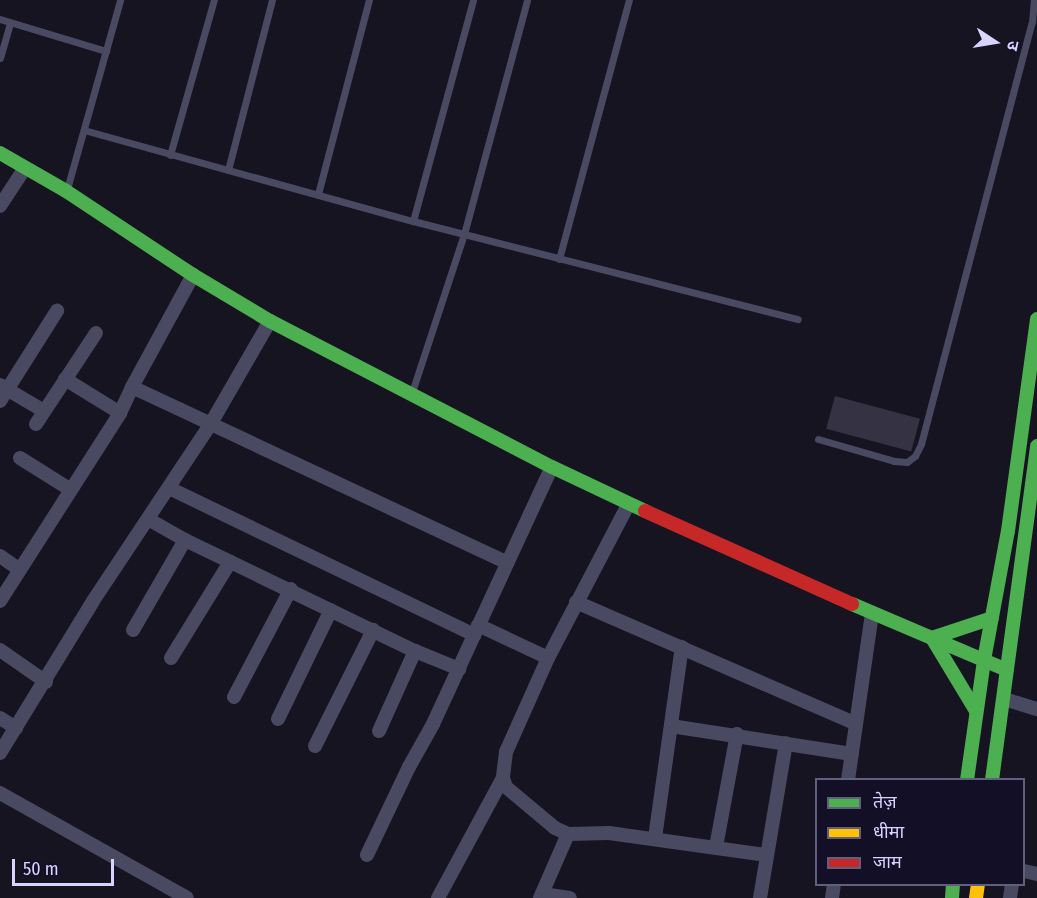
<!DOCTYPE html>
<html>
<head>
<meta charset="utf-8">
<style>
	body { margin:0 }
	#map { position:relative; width:1037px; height:898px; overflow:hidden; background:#161421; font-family:"Fira Sans Condensed","Noto Sans Devanagari",sans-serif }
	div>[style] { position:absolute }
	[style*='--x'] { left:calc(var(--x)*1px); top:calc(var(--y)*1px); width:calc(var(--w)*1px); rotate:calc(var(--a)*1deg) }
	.building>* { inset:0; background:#343243; transform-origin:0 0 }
	.lane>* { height:7px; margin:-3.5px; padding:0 3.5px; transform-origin:3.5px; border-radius:3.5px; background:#4a4962 }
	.street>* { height:14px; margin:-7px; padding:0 7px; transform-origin:7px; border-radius:7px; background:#4a4962 }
	.fast>* { height:14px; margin:-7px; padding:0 7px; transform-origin:7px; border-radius:7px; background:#4caf50 }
	.slow>* { height:14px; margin:-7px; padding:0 7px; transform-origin:7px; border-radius:7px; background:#ffc107 }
	.jam>* { height:14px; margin:-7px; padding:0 7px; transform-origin:7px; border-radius:7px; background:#c62828 }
	span { translate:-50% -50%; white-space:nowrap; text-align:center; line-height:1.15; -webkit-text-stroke:4.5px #130f26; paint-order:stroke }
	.legend { position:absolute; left:815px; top:778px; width:210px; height:108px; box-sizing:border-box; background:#130f26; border:2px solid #625e7d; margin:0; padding:8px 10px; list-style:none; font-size:18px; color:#d9d4ff }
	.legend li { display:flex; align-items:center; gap:12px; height:30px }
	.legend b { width:30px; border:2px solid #625e7d }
	.north { position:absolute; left:965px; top:12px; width:60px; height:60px; -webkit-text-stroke:4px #130f26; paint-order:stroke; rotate:102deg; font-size:16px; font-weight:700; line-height:24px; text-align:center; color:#d9d4ff }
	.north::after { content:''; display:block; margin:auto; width:21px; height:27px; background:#d9d4ff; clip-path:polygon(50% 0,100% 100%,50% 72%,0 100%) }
	.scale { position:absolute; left:12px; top:859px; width:102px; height:27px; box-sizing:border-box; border:3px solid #d9d4ff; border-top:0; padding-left:8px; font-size:18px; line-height:21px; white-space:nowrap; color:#d9d4ff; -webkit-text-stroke:4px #130f26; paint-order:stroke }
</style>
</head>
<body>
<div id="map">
	<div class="building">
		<i style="left:835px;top:396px;width:88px;height:34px;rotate:15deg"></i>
	</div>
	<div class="lane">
		<i style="--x:0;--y:19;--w:111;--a:16.8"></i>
		<i style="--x:0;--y:58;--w:37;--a:-74"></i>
		<i style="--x:84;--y:130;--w:341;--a:15.5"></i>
		<i style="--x:413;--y:221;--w:397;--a:14.3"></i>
		<i style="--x:170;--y:155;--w:161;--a:-74.2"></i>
		<i style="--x:228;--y:170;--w:176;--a:-75.5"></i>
		<i style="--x:67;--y:189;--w:196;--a:-74.3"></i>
		<i style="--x:318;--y:194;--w:201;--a:-75.3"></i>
		<i style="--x:413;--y:221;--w:229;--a:-74.8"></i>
		<i style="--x:559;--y:259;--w:268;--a:-74.9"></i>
		<i style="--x:412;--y:392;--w:166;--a:-71.8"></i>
		<i style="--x:464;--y:234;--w:242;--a:-74.9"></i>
		<i style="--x:818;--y:439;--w:79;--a:16.1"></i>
		<i style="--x:894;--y:461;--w:13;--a:4"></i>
		<i style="--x:907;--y:462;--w:10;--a:-37"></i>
		<i style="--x:915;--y:456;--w:13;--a:-63"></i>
		<i style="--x:921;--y:444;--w:436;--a:-75.3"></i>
		<i style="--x:1032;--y:22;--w:22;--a:-85"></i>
	</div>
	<div class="street">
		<i style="--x:0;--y:206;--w:45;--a:-56.7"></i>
		<i style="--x:65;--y:379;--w:65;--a:31.7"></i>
		<i style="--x:0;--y:385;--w:51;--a:30.6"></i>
		<i style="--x:132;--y:387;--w:413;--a:25.1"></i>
		<i style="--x:0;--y:401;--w:107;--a:-57.7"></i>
		<i style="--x:36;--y:424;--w:109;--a:-56.6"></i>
		<i style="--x:20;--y:458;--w:60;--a:32.1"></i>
		<i style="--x:169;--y:488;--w:339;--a:25.7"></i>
		<i style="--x:628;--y:505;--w:173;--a:117.6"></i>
		<i style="--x:548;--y:658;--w:103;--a:114.1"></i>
		<i style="--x:506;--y:752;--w:26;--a:97"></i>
		<i style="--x:503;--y:778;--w:9;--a:72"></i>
		<i style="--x:506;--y:787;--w:64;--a:39.9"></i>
		<i style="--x:555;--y:828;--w:14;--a:25"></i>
		<i style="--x:568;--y:834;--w:41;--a:-1.4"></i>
		<i style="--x:609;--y:833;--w:159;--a:8"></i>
		<i style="--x:148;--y:519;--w:43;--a:29.6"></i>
		<i style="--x:185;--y:540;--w:255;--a:25.8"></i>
		<i style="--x:415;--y:651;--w:48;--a:22.2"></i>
		<i style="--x:0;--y:556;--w:24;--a:35"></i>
		<i style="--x:0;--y:601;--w:223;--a:-57.4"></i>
		<i style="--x:120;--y:413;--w:29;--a:-65"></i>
		<i style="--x:132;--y:387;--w:128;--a:-61.4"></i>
		<i style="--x:576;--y:602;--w:305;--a:23.5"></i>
		<i style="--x:478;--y:625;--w:77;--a:25.2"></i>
		<i style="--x:133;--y:630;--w:104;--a:-60"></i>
		<i style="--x:0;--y:650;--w:56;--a:34.8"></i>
		<i style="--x:171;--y:658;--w:113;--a:-58.4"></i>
		<i style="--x:234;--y:697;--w:122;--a:-62.2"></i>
		<i style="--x:1004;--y:699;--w:34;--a:17"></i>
		<i style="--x:0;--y:718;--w:19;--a:32"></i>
		<i style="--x:278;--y:719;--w:121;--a:-64.1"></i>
		<i style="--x:671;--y:726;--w:183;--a:8.8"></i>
		<i style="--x:379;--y:731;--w:88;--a:-65.8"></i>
		<i style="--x:315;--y:746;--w:130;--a:-63.4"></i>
		<i style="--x:0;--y:753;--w:178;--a:-58.5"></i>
		<i style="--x:93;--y:601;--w:211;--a:-56.4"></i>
		<i style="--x:210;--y:425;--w:120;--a:-60"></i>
		<i style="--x:848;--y:780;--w:169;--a:-81.8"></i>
		<i style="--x:0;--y:793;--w:214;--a:29.3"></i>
		<i style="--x:655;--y:838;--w:193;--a:-82"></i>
		<i style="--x:716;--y:847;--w:115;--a:-79.5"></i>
		<i style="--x:367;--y:855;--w:98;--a:-64.5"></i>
		<i style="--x:409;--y:767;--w:49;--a:-60.8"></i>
		<i style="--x:433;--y:724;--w:283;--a:-65.2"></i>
		<i style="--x:1024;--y:871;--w:13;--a:13"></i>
		<i style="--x:542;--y:894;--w:28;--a:8"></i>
		<i style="--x:438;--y:898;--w:136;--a:-61.6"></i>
		<i style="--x:540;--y:898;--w:70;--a:-66.4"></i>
		<i style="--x:760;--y:898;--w:157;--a:-80.5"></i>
		<i style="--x:832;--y:898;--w:14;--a:-82"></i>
		<i style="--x:1010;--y:898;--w:14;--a:-82"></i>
	</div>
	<div class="fast">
		<i style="--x:0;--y:153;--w:76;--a:29.9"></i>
		<i style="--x:66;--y:191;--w:152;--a:33.5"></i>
		<i style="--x:193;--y:275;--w:90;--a:30.9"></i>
		<i style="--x:270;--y:321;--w:318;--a:27.4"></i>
		<i style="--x:552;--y:467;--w:103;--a:25.3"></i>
		<i style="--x:852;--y:604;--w:168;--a:23.1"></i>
		<i style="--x:976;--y:711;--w:85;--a:-121.1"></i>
		<i style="--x:932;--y:638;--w:63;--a:-18.4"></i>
		<i style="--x:967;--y:780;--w:121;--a:-81.9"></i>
		<i style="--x:984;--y:660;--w:131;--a:-79.5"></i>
		<i style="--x:1008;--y:531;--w:214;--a:-82.2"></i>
		<i style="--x:992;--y:780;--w:337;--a:-82.3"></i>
		<i style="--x:952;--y:898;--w:14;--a:-86"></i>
	</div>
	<div class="slow">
		<i style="--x:976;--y:898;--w:14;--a:-82"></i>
	</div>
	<div class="jam">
		<i style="--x:645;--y:511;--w:227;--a:24.2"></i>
	</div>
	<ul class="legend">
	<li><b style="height:8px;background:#4caf50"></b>तेज़</li>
	<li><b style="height:8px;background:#ffc107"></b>धीमा</li>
	<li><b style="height:8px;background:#c62828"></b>जाम</li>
	</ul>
	<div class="north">उ</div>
	<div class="scale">50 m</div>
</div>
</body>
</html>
